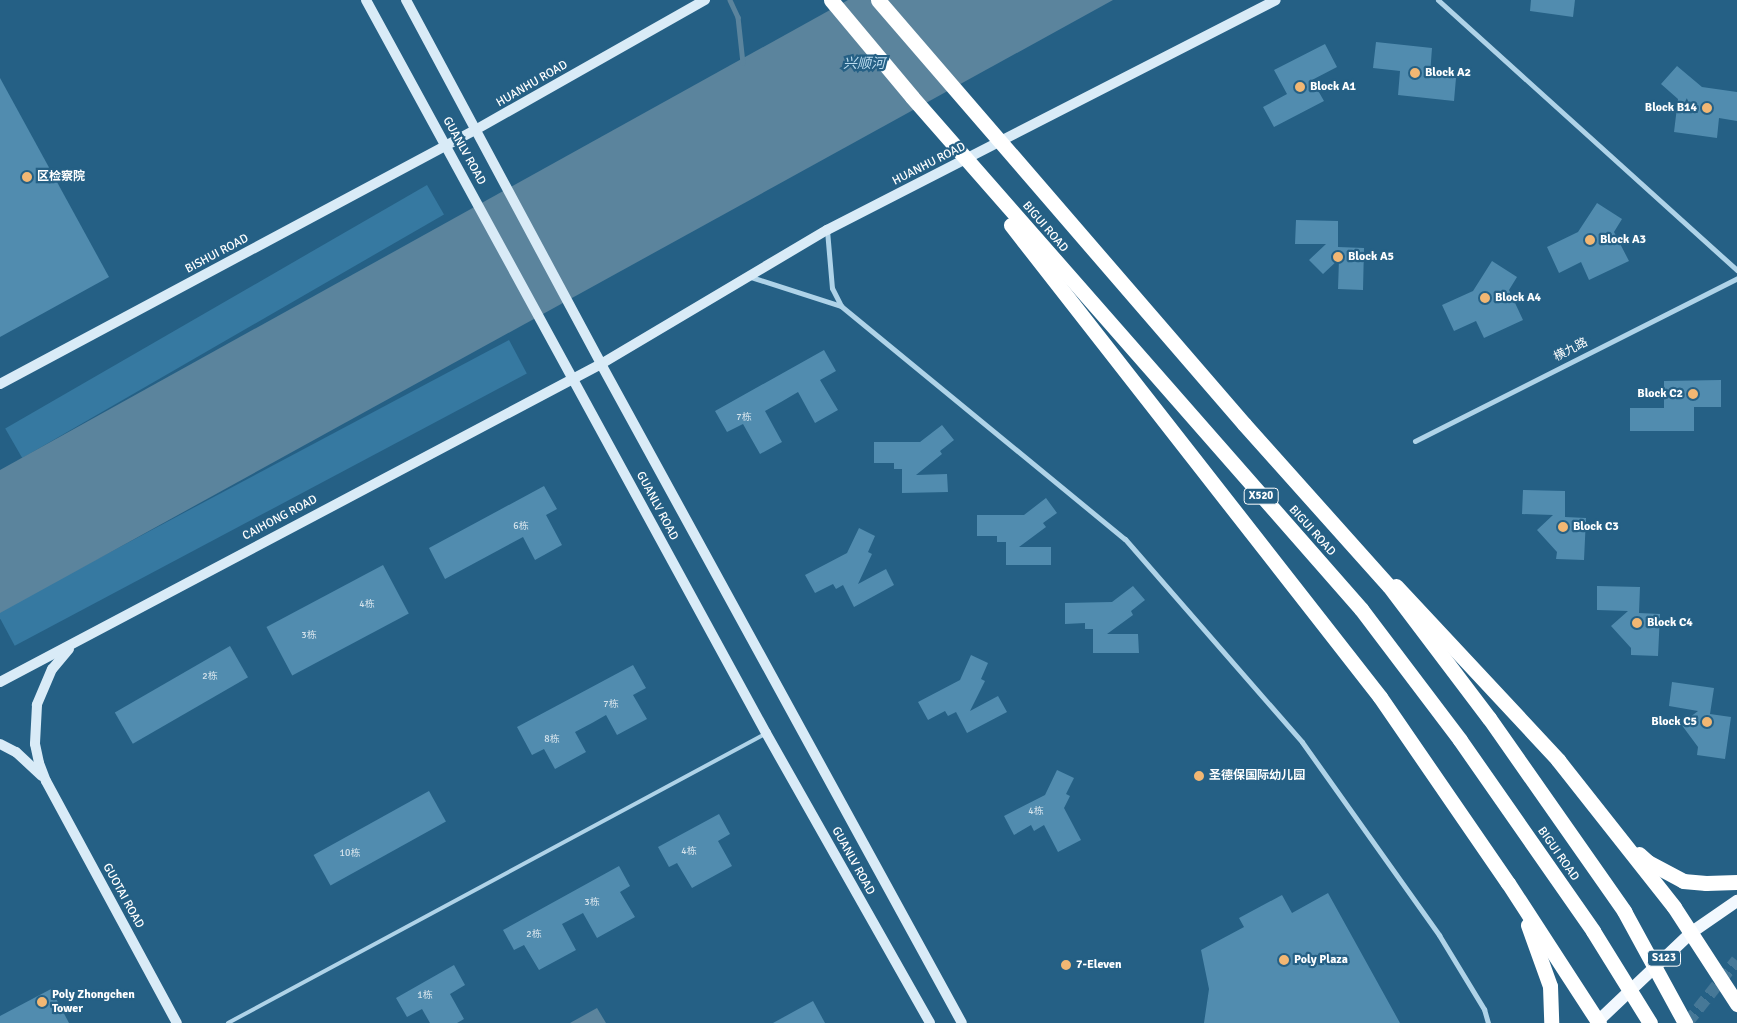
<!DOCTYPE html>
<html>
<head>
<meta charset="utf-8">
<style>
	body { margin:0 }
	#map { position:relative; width:1737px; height:1023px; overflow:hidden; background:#256085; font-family:Signika,"Noto Sans SC",sans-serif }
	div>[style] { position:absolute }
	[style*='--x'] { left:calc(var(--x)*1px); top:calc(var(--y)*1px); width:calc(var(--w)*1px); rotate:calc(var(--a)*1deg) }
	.green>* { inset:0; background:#3679a1; transform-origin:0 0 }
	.water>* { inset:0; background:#5b849d }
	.stream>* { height:4.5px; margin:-2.25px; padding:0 2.25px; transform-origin:2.25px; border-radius:2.25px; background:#5b849d }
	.building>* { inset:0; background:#518caf; transform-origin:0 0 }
	.primary-tunnel>* { height:12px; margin-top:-6px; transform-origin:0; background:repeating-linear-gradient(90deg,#467897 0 12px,transparent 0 18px) }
	.lane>* { height:4px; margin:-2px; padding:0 2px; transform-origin:2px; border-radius:2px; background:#afd3e8 }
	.street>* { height:5px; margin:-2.5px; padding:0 2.5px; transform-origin:2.5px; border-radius:2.5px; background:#afd3e8 }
	.secondary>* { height:10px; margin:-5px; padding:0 5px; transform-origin:5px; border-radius:5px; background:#d9ebf7 }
	.primary>* { height:12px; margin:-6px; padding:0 6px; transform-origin:6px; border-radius:6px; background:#f2f8fe }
	.highway>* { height:15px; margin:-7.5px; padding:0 7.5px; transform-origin:7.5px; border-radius:7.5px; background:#fff }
	.highway-bridge>* { height:15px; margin:-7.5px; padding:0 7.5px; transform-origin:7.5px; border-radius:7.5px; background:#fff }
	.dots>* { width:14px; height:14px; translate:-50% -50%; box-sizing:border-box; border:2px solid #256085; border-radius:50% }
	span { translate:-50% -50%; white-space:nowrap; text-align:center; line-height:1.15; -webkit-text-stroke:4.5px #256085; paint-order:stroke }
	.number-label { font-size:10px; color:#d4e2eb }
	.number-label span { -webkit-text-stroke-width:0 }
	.shield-label span { padding:1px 4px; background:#256085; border:1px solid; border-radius:4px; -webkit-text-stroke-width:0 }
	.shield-label { font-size:11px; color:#fff; font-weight:700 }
	.poi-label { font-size:12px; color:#fff; font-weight:700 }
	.left { translate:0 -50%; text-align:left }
	.right { translate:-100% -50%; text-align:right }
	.street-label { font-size:12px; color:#fff }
	.water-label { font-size:14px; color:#bbdcf0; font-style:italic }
</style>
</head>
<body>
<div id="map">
	<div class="green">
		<i style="left:427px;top:185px;width:34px;height:487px;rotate:60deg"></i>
		<i style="left:509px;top:340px;width:38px;height:580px;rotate:62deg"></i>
	</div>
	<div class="water">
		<i style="clip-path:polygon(848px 0,1113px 0,0 613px,0 470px)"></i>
		<i style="clip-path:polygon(597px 1008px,606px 1023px,570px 1023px)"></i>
	</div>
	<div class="stream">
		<i style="--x:730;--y:0;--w:19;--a:65"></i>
		<i style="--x:738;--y:17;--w:46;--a:83.8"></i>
	</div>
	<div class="building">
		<i style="clip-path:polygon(1531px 0,1575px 0,1573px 17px,1530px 11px)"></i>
		<i style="clip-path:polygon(1376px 42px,1432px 48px,1430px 75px,1456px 78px,1454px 101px,1398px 95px,1400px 71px,1373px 68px)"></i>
		<i style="clip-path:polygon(1325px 44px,1337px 67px,1312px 80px,1324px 101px,1274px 127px,1263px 107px,1287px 94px,1274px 70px)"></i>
		<i style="clip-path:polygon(1677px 66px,1702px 87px,1737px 92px,1737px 121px,1719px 118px,1717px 138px,1674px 132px,1678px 99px,1661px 84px)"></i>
		<i style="clip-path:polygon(0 78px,109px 277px,0 337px)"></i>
		<i style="clip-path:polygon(1597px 203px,1622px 219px,1614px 232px,1629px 261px,1589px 280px,1581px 262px,1559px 273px,1547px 247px,1578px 232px)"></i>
		<i style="clip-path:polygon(1296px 220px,1338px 221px,1338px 247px,1364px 248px,1363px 290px,1338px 289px,1339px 259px,1323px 274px,1309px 260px,1326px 244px,1295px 244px)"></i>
		<i style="clip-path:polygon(1492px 261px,1517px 277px,1509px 290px,1523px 320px,1484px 338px,1476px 321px,1454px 331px,1442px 305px,1473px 291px)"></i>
		<i style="clip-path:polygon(824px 350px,836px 371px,820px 380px,838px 410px,815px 423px,798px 392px,781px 402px,765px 411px,782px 442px,760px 454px,743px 424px,727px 432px,715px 411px)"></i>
		<i style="clip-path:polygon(1721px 380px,1721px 407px,1694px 407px,1694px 431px,1630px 431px,1630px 408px,1664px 408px,1664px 381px)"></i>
		<i style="clip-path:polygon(942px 425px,954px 440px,940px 451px,942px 454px,916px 475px,947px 474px,948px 492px,902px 493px,902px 469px,894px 469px,894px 463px,874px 463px,874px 442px,920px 442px)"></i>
		<i style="clip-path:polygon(544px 486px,557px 509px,546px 515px,562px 545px,535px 560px,523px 537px,445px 579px,429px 548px)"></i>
		<i style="clip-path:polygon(1523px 490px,1565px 491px,1565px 517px,1586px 518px,1584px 560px,1556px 559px,1557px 552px,1537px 530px,1553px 515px,1522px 514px)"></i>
		<i style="clip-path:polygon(1046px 498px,1057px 513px,1043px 523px,1046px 527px,1019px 547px,1051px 547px,1051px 565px,1006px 565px,1006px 542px,997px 542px,997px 536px,977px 536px,977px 515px,1024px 515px)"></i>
		<i style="clip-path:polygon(859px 528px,875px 536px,868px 552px,872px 554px,858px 584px,886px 569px,894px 585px,854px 607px,843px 585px,836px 589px,833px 584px,815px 593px,805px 575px,847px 553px)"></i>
		<i style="left:383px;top:565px;width:55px;height:132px;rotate:62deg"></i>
		<i style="clip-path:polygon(1133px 586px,1145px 600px,1131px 611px,1133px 615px,1107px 634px,1138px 634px,1139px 653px,1093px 653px,1093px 629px,1085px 629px,1085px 623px,1065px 624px,1065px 603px,1112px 602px)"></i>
		<i style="clip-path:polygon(1597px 586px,1640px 587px,1639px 613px,1660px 614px,1658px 656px,1631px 655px,1631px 648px,1611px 626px,1628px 611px,1597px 610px)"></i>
		<i style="left:230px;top:646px;width:36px;height:133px;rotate:60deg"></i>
		<i style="clip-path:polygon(971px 655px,988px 663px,981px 679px,985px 681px,970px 711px,998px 696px,1007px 712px,967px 733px,956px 712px,948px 716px,945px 711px,928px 720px,918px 702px,960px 680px)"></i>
		<i style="clip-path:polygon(633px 665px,646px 688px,633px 695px,647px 719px,617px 735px,606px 715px,592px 723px,575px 732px,586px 752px,555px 769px,544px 749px,532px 755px,517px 727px)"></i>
		<i style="clip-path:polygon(1672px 682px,1714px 688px,1710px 714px,1731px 717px,1725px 759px,1697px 755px,1698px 747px,1681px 724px,1698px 711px,1669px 706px)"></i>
		<i style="clip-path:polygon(1057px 770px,1074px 778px,1066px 794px,1070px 796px,1064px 808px,1081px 840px,1058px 852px,1044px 825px,1034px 831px,1031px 825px,1014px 835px,1004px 816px,1045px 795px)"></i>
		<i style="left:429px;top:791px;width:35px;height:132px;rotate:61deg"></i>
		<i style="clip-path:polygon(719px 814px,730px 834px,718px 841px,732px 866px,692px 888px,677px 863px,669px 867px,658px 847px)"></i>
		<i style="clip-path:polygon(619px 866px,630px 886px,620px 892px,635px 917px,597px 938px,583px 913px,562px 924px,576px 950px,539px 970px,524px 945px,514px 950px,503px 930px)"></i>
		<i style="clip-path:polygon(1328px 893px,1400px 1023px,1204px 1023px,1209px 989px,1201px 950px,1244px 927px,1239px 918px,1282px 895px,1292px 913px)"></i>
		<i style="clip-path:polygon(454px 965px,465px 985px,450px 994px,464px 1019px,457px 1023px,430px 1023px,422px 1009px,407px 1017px,396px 998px)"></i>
		<i style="clip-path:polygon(51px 989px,69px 1023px,0 1023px,0 1016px)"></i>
		<i style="clip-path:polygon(813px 1001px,825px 1023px,773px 1023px)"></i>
	</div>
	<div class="primary-tunnel">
		<i style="--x:1687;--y:1023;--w:80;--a:-51.6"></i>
	</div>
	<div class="lane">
		<i style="--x:228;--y:1023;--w:610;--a:-28.29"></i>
	</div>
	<div class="street">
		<i style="--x:1438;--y:0;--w:403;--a:42.1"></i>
		<i style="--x:827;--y:230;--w:58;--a:85.1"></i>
		<i style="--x:832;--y:288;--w:20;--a:63"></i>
		<i style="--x:751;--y:277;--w:95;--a:17.9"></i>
		<i style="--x:841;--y:306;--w:367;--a:39.4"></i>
		<i style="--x:1125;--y:539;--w:269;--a:48.9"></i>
		<i style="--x:1302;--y:742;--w:237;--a:54.6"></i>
		<i style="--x:1439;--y:935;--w:87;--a:58.7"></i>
		<i style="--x:1484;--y:1009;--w:15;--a:74"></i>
		<i style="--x:1415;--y:441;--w:361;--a:-26.8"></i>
	</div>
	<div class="secondary">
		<i style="--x:366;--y:0;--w:835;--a:61.38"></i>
		<i style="--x:766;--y:733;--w:333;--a:60.5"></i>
		<i style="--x:406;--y:0;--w:413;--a:61.8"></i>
		<i style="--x:601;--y:364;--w:751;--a:61.29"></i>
		<i style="--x:0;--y:384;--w:541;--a:-28.13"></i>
		<i style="--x:477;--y:129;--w:262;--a:-29.5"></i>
		<i style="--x:69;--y:649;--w:26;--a:130"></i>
		<i style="--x:52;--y:669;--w:39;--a:113"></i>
		<i style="--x:37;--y:705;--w:39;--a:93"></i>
		<i style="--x:35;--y:744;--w:19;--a:78"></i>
		<i style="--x:39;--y:763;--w:19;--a:69"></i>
		<i style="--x:46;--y:781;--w:275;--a:61.6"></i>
		<i style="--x:0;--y:682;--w:680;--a:-27.88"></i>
		<i style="--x:601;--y:364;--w:263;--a:-30.7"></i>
		<i style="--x:827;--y:230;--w:504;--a:-27.12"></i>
		<i style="--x:0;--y:744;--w:18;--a:27"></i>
		<i style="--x:16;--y:752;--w:35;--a:43"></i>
	</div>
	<div class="primary">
		<i style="--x:1596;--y:1023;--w:132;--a:-43.5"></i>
		<i style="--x:1692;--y:932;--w:55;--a:-34.6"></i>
	</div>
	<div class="highway">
		<i style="--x:1396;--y:586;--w:238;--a:47"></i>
		<i style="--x:1558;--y:760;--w:187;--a:51.7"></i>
		<i style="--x:1674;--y:907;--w:116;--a:57"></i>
		<i style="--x:1639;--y:854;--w:12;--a:42"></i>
		<i style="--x:1648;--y:862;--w:40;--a:28"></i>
		<i style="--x:1683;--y:881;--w:23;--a:5"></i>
		<i style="--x:1706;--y:883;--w:31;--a:-2"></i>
		<i style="--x:1508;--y:883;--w:167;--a:57"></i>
		<i style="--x:1528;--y:925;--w:65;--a:70.2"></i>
		<i style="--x:1550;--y:986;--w:37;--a:88"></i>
	</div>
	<div class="highway-bridge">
		<i style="--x:831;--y:0;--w:126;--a:50.1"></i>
		<i style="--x:912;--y:97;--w:681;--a:48.75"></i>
		<i style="--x:1361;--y:609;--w:164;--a:52.9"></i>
		<i style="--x:1460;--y:740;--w:233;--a:55.1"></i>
		<i style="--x:1593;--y:931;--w:108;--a:58.2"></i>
		<i style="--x:878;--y:0;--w:560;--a:49.2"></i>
		<i style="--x:1244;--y:424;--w:217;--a:48.2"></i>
		<i style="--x:1389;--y:586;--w:166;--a:52.9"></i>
		<i style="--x:1489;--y:718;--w:236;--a:55"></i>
		<i style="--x:1624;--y:911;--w:128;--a:61.4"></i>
		<i style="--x:1011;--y:225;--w:599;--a:51.98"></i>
		<i style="--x:1380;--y:697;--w:226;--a:55.5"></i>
	</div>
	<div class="dots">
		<i style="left:1415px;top:73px;background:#f2b773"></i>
		<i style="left:1300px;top:87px;background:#f2b773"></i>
		<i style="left:1707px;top:108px;background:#f2b773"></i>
		<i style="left:27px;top:177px;background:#f2b773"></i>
		<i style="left:1590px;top:240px;background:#f2b773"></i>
		<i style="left:1338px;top:257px;background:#f2b773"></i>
		<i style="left:1485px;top:298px;background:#f2b773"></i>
		<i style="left:1693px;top:394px;background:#f2b773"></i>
		<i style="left:1563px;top:527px;background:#f2b773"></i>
		<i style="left:1637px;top:623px;background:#f2b773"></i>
		<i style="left:1707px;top:722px;background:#f2b773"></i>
		<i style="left:1199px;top:776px;background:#f2b773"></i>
		<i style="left:1284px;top:960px;background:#f2b773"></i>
		<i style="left:1066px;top:965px;background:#f2b773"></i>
		<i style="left:42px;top:1002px;background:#f2b773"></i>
	</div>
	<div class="number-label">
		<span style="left:744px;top:418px">7栋</span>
		<span style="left:521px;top:527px">6栋</span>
		<span style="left:367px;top:605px">4栋</span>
		<span style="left:309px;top:636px">3栋</span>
		<span style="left:210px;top:677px">2栋</span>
		<span style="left:611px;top:705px">7栋</span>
		<span style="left:552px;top:740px">8栋</span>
		<span style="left:1036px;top:812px">4栋</span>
		<span style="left:689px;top:852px">4栋</span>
		<span style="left:350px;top:854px">10栋</span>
		<span style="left:592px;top:903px">3栋</span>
		<span style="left:534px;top:935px">2栋</span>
		<span style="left:425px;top:996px">1栋</span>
	</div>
	<div class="shield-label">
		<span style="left:1261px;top:496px">X520</span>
		<span style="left:1664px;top:958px">S123</span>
	</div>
	<div class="poi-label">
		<span class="left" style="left:1425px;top:73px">Block A2</span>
		<span class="left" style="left:1310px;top:87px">Block A1</span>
		<span class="right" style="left:1697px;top:108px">Block B14</span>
		<span class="left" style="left:37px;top:177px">区检察院</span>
		<span class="left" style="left:1600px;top:240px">Block A3</span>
		<span class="left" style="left:1348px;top:257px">Block A5</span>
		<span class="left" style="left:1495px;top:298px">Block A4</span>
		<span class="right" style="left:1683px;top:394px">Block C2</span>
		<span class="left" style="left:1573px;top:527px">Block C3</span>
		<span class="left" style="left:1647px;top:623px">Block C4</span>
		<span class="right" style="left:1697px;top:722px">Block C5</span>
		<span class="left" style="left:1209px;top:776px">圣德保国际幼儿园</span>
		<span class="left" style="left:1294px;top:960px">Poly Plaza</span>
		<span class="left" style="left:1076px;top:965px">7-Eleven</span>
		<span class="left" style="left:52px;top:1002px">Poly Zhongchen<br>Tower</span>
	</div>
	<div class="street-label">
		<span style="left:532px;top:84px;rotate:-30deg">HUANHU ROAD</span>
		<span style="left:464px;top:151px;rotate:61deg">GUANLV ROAD</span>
		<span style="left:929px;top:164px;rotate:-27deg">HUANHU ROAD</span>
		<span style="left:1045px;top:227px;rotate:49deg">BIGUI ROAD</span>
		<span style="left:217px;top:254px;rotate:-28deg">BISHUI ROAD</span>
		<span style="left:1571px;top:350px;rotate:-27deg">横九路</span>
		<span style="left:657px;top:506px;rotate:62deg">GUANLV ROAD</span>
		<span style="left:280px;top:518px;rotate:-28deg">CAIHONG ROAD</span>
		<span style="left:1312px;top:531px;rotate:48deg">BIGUI ROAD</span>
		<span style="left:1558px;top:854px;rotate:55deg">BIGUI ROAD</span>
		<span style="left:853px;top:861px;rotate:61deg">GUANLV ROAD</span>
		<span style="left:123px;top:896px;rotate:61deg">GUOTAI ROAD</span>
	</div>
	<div class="water-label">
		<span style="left:864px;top:64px">兴顺河</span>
	</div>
</div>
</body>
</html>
